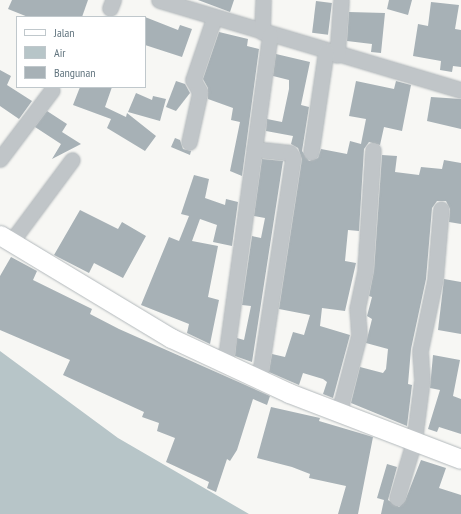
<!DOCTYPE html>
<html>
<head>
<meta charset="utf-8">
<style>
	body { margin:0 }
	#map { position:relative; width:461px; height:514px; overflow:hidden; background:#f7f7f4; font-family:"PT Sans Narrow",sans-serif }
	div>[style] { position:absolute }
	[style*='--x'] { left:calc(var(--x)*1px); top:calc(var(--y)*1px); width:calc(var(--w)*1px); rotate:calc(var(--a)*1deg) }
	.water>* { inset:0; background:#b7c5c8 }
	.building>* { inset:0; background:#a7b1b6; transform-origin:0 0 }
	.roads { filter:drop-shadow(0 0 1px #b2b8bb) drop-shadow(0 0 1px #b2b8bb) }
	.minor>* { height:15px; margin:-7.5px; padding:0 7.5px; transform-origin:7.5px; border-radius:7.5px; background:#c0c5c8 }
	.major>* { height:19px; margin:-9.5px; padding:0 9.5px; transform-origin:9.5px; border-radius:9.5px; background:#fff }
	span { translate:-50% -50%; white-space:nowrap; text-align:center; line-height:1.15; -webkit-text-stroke:4px #fff; paint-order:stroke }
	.legend { position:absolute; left:16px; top:16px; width:130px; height:72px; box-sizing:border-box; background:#fff; border:1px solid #c0c8cc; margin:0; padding:5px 7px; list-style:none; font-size:12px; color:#62757f }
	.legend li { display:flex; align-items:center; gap:8px; height:20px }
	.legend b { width:20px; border:1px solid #c0c8cc }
</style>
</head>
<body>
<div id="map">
	<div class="water">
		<i style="clip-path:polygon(0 351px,118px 438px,249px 514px,0 514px)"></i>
	</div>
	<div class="building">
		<i style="clip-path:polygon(12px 0,88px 0,82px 17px,28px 17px,8px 9px)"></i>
		<i style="clip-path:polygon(198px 0,234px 0,230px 12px)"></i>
		<i style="clip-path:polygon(389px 0,412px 0,408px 15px,387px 9px)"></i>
		<i style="left:316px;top:1px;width:16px;height:32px;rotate:7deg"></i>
		<i style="clip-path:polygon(431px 2px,459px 5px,455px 29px,461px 30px,461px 67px,453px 66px,452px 72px,440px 70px,441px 61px,413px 56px,418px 24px,428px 26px)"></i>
		<i style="clip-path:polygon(349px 12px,385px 13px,381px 53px,371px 52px,372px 44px,347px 41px)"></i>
		<i style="clip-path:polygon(145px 17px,178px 30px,180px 25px,192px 29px,182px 57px,145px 45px)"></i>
		<i style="clip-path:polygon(219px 32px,248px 39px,247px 46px,259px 49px,242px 176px,230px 171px,240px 122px,231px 120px,233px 108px,208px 99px,208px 88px,203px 79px)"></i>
		<i style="clip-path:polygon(276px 54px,310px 62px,301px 105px,309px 107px,302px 151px,309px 161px,318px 158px,321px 149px,347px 154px,350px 141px,361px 144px,366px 119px,349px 116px,356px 81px,394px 89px,396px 81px,411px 85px,402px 131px,384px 127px,380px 145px,369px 142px,364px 149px,359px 231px,348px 230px,345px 261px,356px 263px,345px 311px,322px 308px,320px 326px,350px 335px,333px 398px,323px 394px,327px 382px,323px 379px,303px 373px,299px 385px,269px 372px,272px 354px,285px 357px,293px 332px,304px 335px,310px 315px,279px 309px,302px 159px,298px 148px,291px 144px,293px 136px,266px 131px,267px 119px,282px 122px,289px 89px,289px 80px,273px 76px)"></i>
		<i style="clip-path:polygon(0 70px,11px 76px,7px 85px,32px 101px,19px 119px,0 106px)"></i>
		<i style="clip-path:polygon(176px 81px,185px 84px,190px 93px,176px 111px,166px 107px)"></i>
		<i style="clip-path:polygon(80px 87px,112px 87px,105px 107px,126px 117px,127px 113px,156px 136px,145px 151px,107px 128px,111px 119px,73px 105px)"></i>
		<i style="clip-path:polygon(136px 93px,152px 100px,153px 96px,166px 99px,160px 121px,128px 112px)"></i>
		<i style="clip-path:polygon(431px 97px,461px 99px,461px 129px,427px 121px)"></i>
		<i style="clip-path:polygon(47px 111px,67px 124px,62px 132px,81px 144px,52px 159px,61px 144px,35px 127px)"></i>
		<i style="clip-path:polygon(175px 138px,180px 140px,183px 149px,191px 151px,190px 155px,171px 147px)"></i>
		<i style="clip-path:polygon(382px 155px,397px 156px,395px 172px,419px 175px,421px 167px,442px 169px,444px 160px,461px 163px,461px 224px,449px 222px,450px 209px,446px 201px,437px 201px,432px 208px,426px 279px,411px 349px,408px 384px,412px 385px,407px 426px,351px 403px,360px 367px,383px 373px,386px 369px,388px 349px,366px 343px,372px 319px,367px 316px,372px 297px,369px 296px,374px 271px)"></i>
		<i style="clip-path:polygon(262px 159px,283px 161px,252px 362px,235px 356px,237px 338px,244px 340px,251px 306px,242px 305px,252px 236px,261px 238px,265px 218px,254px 216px)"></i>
		<i style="clip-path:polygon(194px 175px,209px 179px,205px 198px,225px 205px,226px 199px,238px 202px,232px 246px,213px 242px,217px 225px,200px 219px,192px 241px,218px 246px,208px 297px,219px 300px,210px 344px,187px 333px,189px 324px,141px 305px,169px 237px,179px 241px,189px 216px,181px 214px)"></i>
		<i style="clip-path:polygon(80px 210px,118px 229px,122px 222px,146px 236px,123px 278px,94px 263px,89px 273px,54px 255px)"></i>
		<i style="clip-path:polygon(11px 257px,37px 271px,33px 280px,92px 309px,90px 314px,119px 329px,270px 396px,267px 405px,253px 399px,237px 450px,230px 461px,227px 459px,216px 492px,207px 488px,209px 482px,166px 462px,175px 438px,157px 431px,159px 423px,142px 417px,144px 412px,63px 375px,70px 360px,0 330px,0 276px)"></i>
		<i style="clip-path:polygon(444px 279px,461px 282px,461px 334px,438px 330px)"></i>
		<i style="clip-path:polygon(433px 355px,460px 360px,453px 396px,461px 399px,461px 434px,439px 427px,437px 432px,428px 429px,440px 390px,430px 388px)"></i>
		<i style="clip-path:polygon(271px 407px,320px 418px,319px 421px,373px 437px,358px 514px,338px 514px,346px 486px,309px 478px,310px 474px,292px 467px,257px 458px)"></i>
		<i style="clip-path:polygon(421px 460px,446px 468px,439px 488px,461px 495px,461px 514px,381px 514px,384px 500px,377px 498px,387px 464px,397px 467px,388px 500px,399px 507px,405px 501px)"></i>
	</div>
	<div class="roads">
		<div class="minor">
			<i style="--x:159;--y:0;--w:315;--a:16.6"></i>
			<i style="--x:110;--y:8;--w:9;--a:-69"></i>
			<i style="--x:262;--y:32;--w:32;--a:-88"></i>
			<i style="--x:337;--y:55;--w:55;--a:-85.8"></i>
			<i style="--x:189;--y:142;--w:51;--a:-77.6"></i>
			<i style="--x:200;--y:92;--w:14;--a:-120"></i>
			<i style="--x:193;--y:80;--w:65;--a:-71.3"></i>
			<i style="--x:254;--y:149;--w:36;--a:6"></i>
			<i style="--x:290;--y:153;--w:6;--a:59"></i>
			<i style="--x:293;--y:158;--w:224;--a:98.7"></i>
			<i style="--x:311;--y:152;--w:102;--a:-81.6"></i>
			<i style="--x:0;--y:159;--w:86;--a:-53"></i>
			<i style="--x:11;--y:242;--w:102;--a:-53.4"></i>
			<i style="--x:225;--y:363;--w:331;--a:-82.2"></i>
			<i style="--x:339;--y:412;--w:80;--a:-75.4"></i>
			<i style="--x:359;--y:335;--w:26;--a:-94"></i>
			<i style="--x:357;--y:309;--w:40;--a:-78"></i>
			<i style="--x:365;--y:270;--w:120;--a:-86.2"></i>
			<i style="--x:397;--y:498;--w:59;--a:-73.4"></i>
			<i style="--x:414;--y:441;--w:62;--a:-82.5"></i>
			<i style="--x:422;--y:380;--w:29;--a:-94"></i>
			<i style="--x:420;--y:351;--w:73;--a:-78.1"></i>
			<i style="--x:435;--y:280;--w:71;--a:-85.2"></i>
		</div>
		<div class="major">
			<i style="--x:0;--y:235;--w:200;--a:31.1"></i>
			<i style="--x:171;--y:338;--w:130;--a:25"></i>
			<i style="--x:289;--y:393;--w:184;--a:21"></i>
		</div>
	</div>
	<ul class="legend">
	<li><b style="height:5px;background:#fff"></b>Jalan</li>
	<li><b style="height:11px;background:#b7c5c8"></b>Air</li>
	<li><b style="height:11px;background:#a7b1b6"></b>Bangunan</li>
	</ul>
</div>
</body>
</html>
